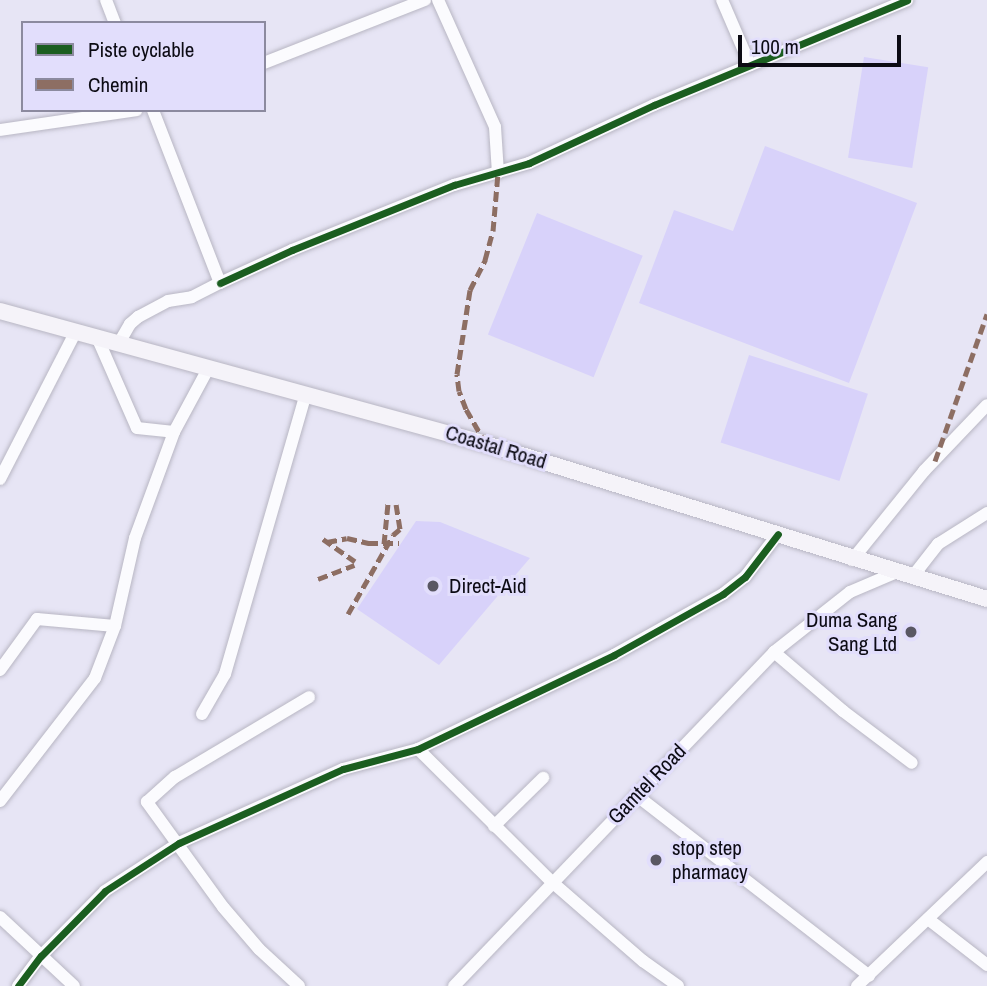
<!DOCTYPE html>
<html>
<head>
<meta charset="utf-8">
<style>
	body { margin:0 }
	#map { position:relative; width:987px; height:986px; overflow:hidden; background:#e7e5f5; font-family:"Archivo Narrow",sans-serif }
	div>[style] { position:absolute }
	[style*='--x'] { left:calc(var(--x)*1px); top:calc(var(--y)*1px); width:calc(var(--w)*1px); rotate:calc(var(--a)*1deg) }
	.green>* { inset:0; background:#d8d2fa; transform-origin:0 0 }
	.roads { filter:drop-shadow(0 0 2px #b8b6c3) drop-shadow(0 0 2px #b8b6c3) }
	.minor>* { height:12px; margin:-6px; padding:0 6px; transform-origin:6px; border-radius:6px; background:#fbfbfe }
	.major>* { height:16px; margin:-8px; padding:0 8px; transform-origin:8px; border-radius:8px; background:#f5f3f9 }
	.quiet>* { height:5px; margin-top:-2.5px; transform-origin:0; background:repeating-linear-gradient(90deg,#8d6e63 0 10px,transparent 0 15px) }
	.cycleway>* { height:7px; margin:-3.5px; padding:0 3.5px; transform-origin:3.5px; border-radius:3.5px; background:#1b5e20 }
	.dots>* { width:19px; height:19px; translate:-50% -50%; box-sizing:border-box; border:4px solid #e2defc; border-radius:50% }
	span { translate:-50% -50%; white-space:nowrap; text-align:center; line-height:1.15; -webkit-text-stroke:6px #e2defc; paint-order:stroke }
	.street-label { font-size:21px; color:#0c0b14 }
	.poi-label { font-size:21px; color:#0c0b14 }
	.left { translate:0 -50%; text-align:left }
	.right { translate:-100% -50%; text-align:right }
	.legend { position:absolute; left:21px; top:21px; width:245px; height:91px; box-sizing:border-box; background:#e2defc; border:2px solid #8c8a9f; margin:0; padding:9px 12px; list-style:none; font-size:21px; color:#0c0b14 }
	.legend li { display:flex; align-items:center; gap:14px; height:35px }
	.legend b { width:35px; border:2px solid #8c8a9f }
	.scale { position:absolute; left:738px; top:35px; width:163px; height:32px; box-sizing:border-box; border:4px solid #0c0b14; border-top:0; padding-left:9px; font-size:21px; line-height:24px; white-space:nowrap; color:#0c0b14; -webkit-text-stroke:5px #e2defc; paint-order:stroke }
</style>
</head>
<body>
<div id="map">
	<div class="green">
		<i style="left:864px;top:57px;width:65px;height:102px;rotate:9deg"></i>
		<i style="clip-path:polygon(765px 146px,917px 203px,849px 383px,639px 303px,674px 210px,733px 231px)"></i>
		<i style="left:537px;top:213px;width:114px;height:131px;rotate:22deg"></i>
		<i style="left:749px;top:355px;width:125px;height:92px;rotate:18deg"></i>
		<i style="clip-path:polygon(416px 521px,440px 522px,530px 558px,439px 665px,357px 609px)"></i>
	</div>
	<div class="roads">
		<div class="minor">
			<i style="--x:106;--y:0;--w:25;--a:69"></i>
			<i style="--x:438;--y:0;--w:139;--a:65.8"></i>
			<i style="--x:495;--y:127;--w:46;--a:86.3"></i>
			<i style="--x:722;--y:0;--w:71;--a:66.7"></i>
			<i style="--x:264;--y:63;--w:173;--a:-21.4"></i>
			<i style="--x:0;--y:130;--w:138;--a:-8.3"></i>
			<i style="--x:220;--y:283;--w:79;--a:-24.6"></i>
			<i style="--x:292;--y:250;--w:175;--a:-21.9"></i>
			<i style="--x:454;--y:185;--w:78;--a:-16.3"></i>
			<i style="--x:529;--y:163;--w:138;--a:-24.9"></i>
			<i style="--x:654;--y:105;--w:274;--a:-22.5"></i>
			<i style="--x:97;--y:337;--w:99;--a:66.3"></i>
			<i style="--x:137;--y:428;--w:37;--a:6"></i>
			<i style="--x:119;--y:343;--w:22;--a:-60"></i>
			<i style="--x:130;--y:324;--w:11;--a:-41"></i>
			<i style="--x:138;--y:317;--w:34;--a:-28"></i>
			<i style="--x:168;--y:301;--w:24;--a:-9"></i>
			<i style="--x:192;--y:297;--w:31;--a:-27"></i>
			<i style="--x:220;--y:283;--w:186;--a:-111.2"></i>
			<i style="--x:0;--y:479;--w:166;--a:-62.8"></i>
			<i style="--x:852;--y:560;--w:114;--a:-51"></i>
			<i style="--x:924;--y:471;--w:91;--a:-46.3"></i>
			<i style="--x:913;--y:576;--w:41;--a:-52"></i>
			<i style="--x:938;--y:544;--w:58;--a:-32.3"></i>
			<i style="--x:774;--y:652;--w:91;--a:40.5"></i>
			<i style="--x:843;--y:711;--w:86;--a:37"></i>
			<i style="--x:0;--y:670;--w:63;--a:-54"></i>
			<i style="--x:37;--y:619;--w:78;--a:5.1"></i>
			<i style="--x:202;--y:714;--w:46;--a:-60.1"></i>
			<i style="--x:225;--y:674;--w:292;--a:-73.9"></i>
			<i style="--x:418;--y:749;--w:189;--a:44.8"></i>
			<i style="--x:552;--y:882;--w:121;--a:41"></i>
			<i style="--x:643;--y:961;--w:43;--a:35.5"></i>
			<i style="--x:636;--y:795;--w:295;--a:37.8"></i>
			<i style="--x:0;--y:801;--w:155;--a:-52.3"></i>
			<i style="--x:95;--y:678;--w:56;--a:-69"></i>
			<i style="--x:115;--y:626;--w:90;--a:-77.2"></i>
			<i style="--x:135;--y:538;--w:113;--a:-69.8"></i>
			<i style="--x:174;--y:432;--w:74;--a:-61.7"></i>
			<i style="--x:494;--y:826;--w:69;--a:-44.4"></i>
			<i style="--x:0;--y:917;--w:101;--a:43"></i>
			<i style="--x:928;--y:919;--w:75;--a:37.9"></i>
			<i style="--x:18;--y:986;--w:38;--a:-53"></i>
			<i style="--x:41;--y:956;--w:91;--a:-45.4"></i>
			<i style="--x:105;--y:891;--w:88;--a:-33"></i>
			<i style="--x:179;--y:843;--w:180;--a:-24.3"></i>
			<i style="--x:343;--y:769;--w:78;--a:-14.9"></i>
			<i style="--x:418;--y:749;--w:217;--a:-25.6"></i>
			<i style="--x:614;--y:655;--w:125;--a:-29.2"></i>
			<i style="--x:723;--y:594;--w:28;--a:-38"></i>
			<i style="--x:745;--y:577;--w:54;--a:-52.5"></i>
			<i style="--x:299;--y:986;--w:54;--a:-137.2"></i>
			<i style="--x:259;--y:949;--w:55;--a:-130.6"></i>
			<i style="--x:223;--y:907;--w:130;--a:-125.9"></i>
			<i style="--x:147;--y:802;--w:38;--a:-42"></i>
			<i style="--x:175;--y:777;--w:156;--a:-30.8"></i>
			<i style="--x:454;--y:986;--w:463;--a:-46.2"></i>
			<i style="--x:774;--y:652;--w:97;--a:-38.3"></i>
			<i style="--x:850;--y:592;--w:51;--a:-23.1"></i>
			<i style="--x:857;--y:986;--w:180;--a:-43.6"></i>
		</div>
		<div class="major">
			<i style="--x:0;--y:311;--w:504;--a:15.3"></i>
			<i style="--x:486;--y:444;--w:524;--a:17.19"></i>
		</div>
	</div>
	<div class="quiet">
		<i style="--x:486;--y:444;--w:40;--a:-119.7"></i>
		<i style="--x:466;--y:409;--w:19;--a:-111"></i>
		<i style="--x:459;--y:391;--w:17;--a:-97"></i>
		<i style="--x:457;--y:374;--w:85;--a:-81.2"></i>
		<i style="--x:470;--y:290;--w:34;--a:-63"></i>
		<i style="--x:485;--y:260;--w:30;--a:-75"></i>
		<i style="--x:493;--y:231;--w:58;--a:-85.1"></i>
		<i style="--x:935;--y:461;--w:156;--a:-70.5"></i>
		<i style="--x:323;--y:539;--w:39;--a:35"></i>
		<i style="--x:327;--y:542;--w:20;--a:-11"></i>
		<i style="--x:347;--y:538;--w:22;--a:13"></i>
		<i style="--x:368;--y:543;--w:31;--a:0"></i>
		<i style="--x:384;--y:544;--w:41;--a:-84.4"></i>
		<i style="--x:318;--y:579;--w:39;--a:-21"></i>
		<i style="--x:348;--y:614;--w:91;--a:-60.3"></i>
		<i style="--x:393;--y:535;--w:9;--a:-41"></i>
		<i style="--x:400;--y:529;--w:25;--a:-99"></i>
	</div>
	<div class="cycleway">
		<i style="--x:220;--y:283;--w:79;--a:-24.6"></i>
		<i style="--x:292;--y:250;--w:175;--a:-21.9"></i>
		<i style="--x:454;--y:185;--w:78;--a:-16.3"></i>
		<i style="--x:529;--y:163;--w:138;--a:-24.9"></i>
		<i style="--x:654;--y:105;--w:274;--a:-22.5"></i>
		<i style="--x:18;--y:986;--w:38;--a:-53"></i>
		<i style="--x:41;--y:956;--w:91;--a:-45.4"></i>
		<i style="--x:105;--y:891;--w:88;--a:-33"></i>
		<i style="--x:179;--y:843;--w:180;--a:-24.3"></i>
		<i style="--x:343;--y:769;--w:78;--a:-14.9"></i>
		<i style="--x:418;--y:749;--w:217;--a:-25.6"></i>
		<i style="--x:614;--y:655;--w:125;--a:-29.2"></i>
		<i style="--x:723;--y:594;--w:28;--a:-38"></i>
		<i style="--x:745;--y:577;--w:54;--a:-52.5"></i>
	</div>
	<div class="dots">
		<i style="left:433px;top:586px;background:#595763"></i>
		<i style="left:911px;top:632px;background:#595763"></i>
		<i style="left:656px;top:860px;background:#595763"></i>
	</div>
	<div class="street-label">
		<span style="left:496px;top:447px;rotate:17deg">Coastal Road</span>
		<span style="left:647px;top:784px;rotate:-46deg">Gamtel Road</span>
	</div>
	<div class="poi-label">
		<span class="left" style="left:449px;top:586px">Direct-Aid</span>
		<span class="right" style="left:897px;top:632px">Duma Sang<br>Sang Ltd</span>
		<span class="left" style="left:672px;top:860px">stop step<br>pharmacy</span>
	</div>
	<ul class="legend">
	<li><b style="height:9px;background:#1b5e20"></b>Piste cyclable</li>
	<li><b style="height:9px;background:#8d6e63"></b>Chemin</li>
	</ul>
	<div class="scale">100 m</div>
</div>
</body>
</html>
